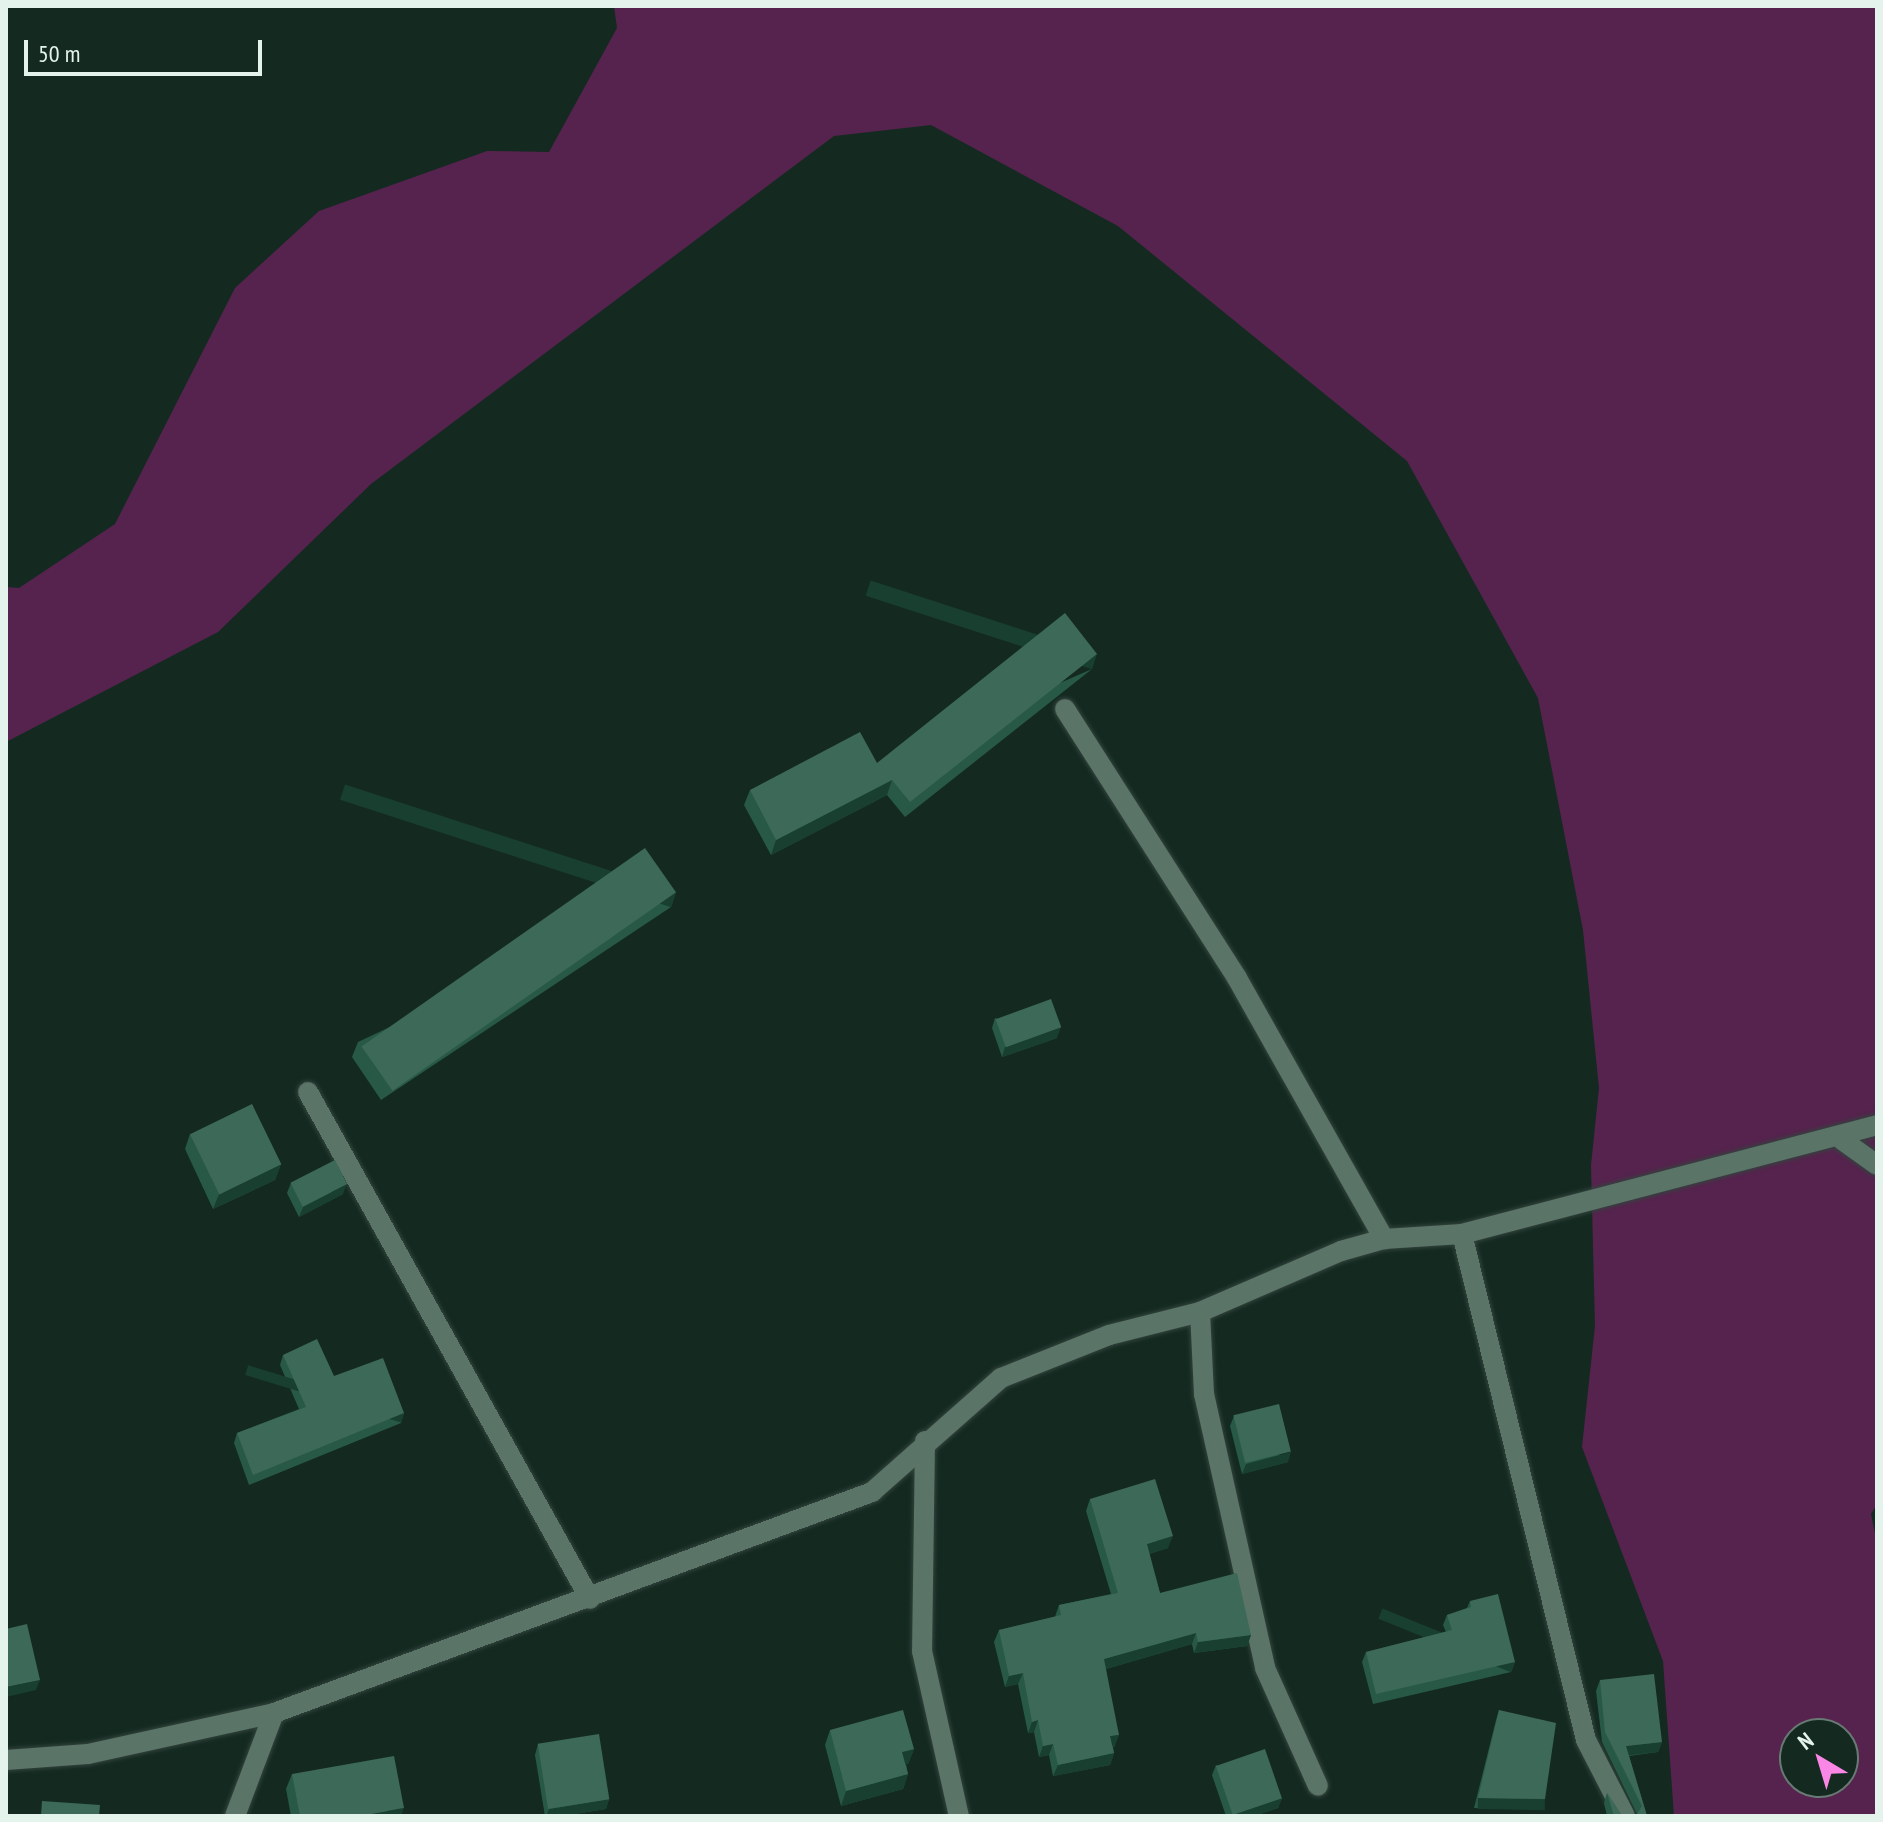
<!DOCTYPE html>
<html>
<head>
<meta charset="utf-8">
<style>
	body { margin:0 }
	#map { position:relative; width:1883px; height:1822px; overflow:hidden; background:#142a21; font-family:"PT Sans Narrow",sans-serif }
	div>[style] { position:absolute }
	[style*='--x'] { left:calc(var(--x)*1px); top:calc(var(--y)*1px); width:calc(var(--w)*1px); rotate:calc(var(--a)*1deg) }
	.green>* { inset:0; background:#56234e }
	.roads { filter:drop-shadow(0 0 2px #32443d) drop-shadow(0 0 2px #32443d) }
	.street>* { height:20px; margin:-10px; padding:0 10px; transform-origin:10px; border-radius:10px; background:#5b7468 }
	.wall>* { inset:0; background:#285947 }
	.shaded-wall>* { inset:0; background:#183f30; transform-origin:0 0 }
	.building>* { inset:0; background:#3d6958; transform-origin:0 0 }
	span { translate:-50% -50%; white-space:nowrap; text-align:center; line-height:1.15; -webkit-text-stroke:7px #142a21; paint-order:stroke }
	.frame { position:absolute; inset:0; border:8px solid #e5f3ed; pointer-events:none }
	.north { position:absolute; left:1779px; top:1718px; width:80px; height:80px; box-sizing:border-box; background:#142a21; border:2px solid #687a73; border-radius:50%; rotate:322deg; font-size:22px; font-weight:700; line-height:32px; text-align:center; color:#e5f3ed }
	.north::after { content:''; display:block; margin:auto; width:28px; height:36px; background:#fa87e6; clip-path:polygon(50% 0,100% 100%,50% 72%,0 100%) }
	.scale { position:absolute; left:24px; top:40px; width:238px; height:36px; box-sizing:border-box; border:4px solid #e5f3ed; border-top:0; padding-left:10px; font-size:24px; line-height:28px; white-space:nowrap; color:#e5f3ed; -webkit-text-stroke:6px #142a21; paint-order:stroke }
</style>
</head>
<body>
<div id="map">
	<div class="green">
		<i style="clip-path:polygon(evenodd,614px 6px,1877px 6px,1877px 1504px,1871px 1514px,1877px 1543px,1877px 1816px,1674px 1816px,1663px 1661px,1582px 1447px,1595px 1326px,1591px 1165px,1599px 1088px,1583px 930px,1538px 698px,1407px 461px,1118px 226px,931px 125px,834px 136px,371px 484px,218px 632px,6px 742px,6px 587px,19px 588px,115px 524px,235px 288px,319px 211px,487px 151px,549px 152px,617px 28px,614px 6px,1795px 1734px,1843px 1734px,1843px 1782px,1795px 1782px,1795px 1734px)"></i>
	</div>
	<div class="roads">
		<div class="street">
			<i style="--x:1065;--y:709;--w:319;--a:57.4"></i>
			<i style="--x:1237;--y:978;--w:300;--a:60.6"></i>
			<i style="--x:308;--y:1092;--w:580;--a:60.92"></i>
			<i style="--x:1842;--y:1140;--w:43;--a:35.5"></i>
			<i style="--x:1462;--y:1234;--w:521;--a:76.23"></i>
			<i style="--x:1586;--y:1740;--w:85;--a:62.8"></i>
			<i style="--x:1200;--y:1312;--w:82;--a:87.2"></i>
			<i style="--x:1204;--y:1394;--w:281;--a:77.4"></i>
			<i style="--x:1265;--y:1668;--w:129;--a:65.8"></i>
			<i style="--x:925;--y:1441;--w:210;--a:90.8"></i>
			<i style="--x:922;--y:1651;--w:169;--a:77.4"></i>
			<i style="--x:6;--y:1760;--w:82;--a:-4.2"></i>
			<i style="--x:88;--y:1754;--w:190;--a:-12.4"></i>
			<i style="--x:274;--y:1713;--w:638;--a:-20.28"></i>
			<i style="--x:872;--y:1492;--w:172;--a:-41.5"></i>
			<i style="--x:1001;--y:1378;--w:116;--a:-21.7"></i>
			<i style="--x:1109;--y:1335;--w:94;--a:-14.2"></i>
			<i style="--x:1200;--y:1312;--w:154;--a:-23.4"></i>
			<i style="--x:1341;--y:1251;--w:45;--a:-15.6"></i>
			<i style="--x:1384;--y:1239;--w:78;--a:-3.7"></i>
			<i style="--x:1462;--y:1234;--w:429;--a:-14.7"></i>
			<i style="--x:235;--y:1816;--w:110;--a:-69.3"></i>
		</div>
	</div>
	<div class="wall">
		<i style="clip-path:polygon(1092px 669px,905px 817px,887px 795px,771px 855px,744px 805px,750px 790px,877px 763px)"></i>
		<i style="clip-path:polygon(676px 892px,671px 907px,381px 1100px,352px 1057px,358px 1042px)"></i>
		<i style="clip-path:polygon(995px 1018px,1057px 1038px,1002px 1057px,992px 1028px)"></i>
		<i style="clip-path:polygon(190px 1134px,281px 1164px,275px 1180px,213px 1209px,185px 1149px)"></i>
		<i style="clip-path:polygon(291px 1183px,343px 1194px,299px 1217px,287px 1193px)"></i>
		<i style="clip-path:polygon(283px 1355px,334px 1376px,404px 1413px,401px 1423px,249px 1485px,234px 1443px,237px 1433px,299px 1409px,280px 1365px)"></i>
		<i style="clip-path:polygon(1234px 1416px,1288px 1462px,1242px 1474px,1230px 1426px)"></i>
		<i style="clip-path:polygon(1090px 1499px,1168px 1548px,1149px 1554px,1160px 1593px,1251px 1635px,1247px 1646px,1194px 1653px,1192px 1644px,1106px 1669px,1115px 1746px,1113px 1747px,1114px 1753px,1110px 1765px,1053px 1776px,1049px 1755px,1039px 1757px,1034px 1732px,1028px 1733px,1018px 1684px,1005px 1687px,994px 1642px,999px 1630px,1055px 1617px,1059px 1605px,1111px 1594px,1086px 1511px)"></i>
		<i style="clip-path:polygon(1470px 1601px,1515px 1662px,1511px 1672px,1373px 1704px,1362px 1662px,1366px 1652px,1446px 1632px,1443px 1625px,1447px 1615px,1467px 1608px)"></i>
		<i style="clip-path:polygon(1600px 1680px,1662px 1742px,1658px 1752px,1629px 1756px,1647px 1816px,1637px 1814px,1602px 1742px,1596px 1691px)"></i>
		<i style="clip-path:polygon(1499px 1710px,1545px 1799px,1542px 1809px,1474px 1808px,1496px 1720px)"></i>
		<i style="clip-path:polygon(830px 1730px,914px 1749px,908px 1764px,906px 1764px,908px 1774px,903px 1789px,841px 1806px,825px 1745px)"></i>
		<i style="clip-path:polygon(538px 1744px,609px 1799px,606px 1809px,562px 1816px,545px 1816px,535px 1755px)"></i>
		<i style="clip-path:polygon(1216px 1765px,1282px 1798px,1278px 1808px,1254px 1816px,1226px 1816px,1212px 1775px)"></i>
		<i style="clip-path:polygon(292px 1774px,401px 1816px,291px 1816px,286px 1789px)"></i>
		<i style="clip-path:polygon(1607px 1793px,1622px 1816px,1607px 1816px,1604px 1803px)"></i>
	</div>
	<div class="shaded-wall">
		<i style="left:1097px;top:654px;width:16px;height:238px;rotate:108deg"></i>
		<i style="clip-path:polygon(892px 780px,887px 795px,771px 855px,776px 840px)"></i>
		<i style="left:676px;top:892px;width:16px;height:348px;rotate:108deg"></i>
		<i style="clip-path:polygon(1061px 1027px,1057px 1038px,1002px 1057px,1005px 1047px)"></i>
		<i style="clip-path:polygon(281px 1164px,275px 1180px,213px 1209px,219px 1194px)"></i>
		<i style="clip-path:polygon(347px 1184px,343px 1194px,299px 1217px,303px 1207px)"></i>
		<i style="left:404px;top:1413px;width:10px;height:163px;rotate:107deg"></i>
		<i style="clip-path:polygon(1291px 1452px,1288px 1462px,1242px 1474px,1246px 1464px)"></i>
		<i style="clip-path:polygon(1173px 1536px,1168px 1548px,1143px 1556px,1147px 1544px)"></i>
		<i style="clip-path:polygon(1196px 1633px,1192px 1644px,1099px 1671px,1104px 1659px)"></i>
		<i style="clip-path:polygon(1251px 1635px,1247px 1646px,1194px 1653px,1198px 1642px)"></i>
		<i style="left:1515px;top:1662px;width:11px;height:143px;rotate:112deg"></i>
		<i style="clip-path:polygon(1023px 1673px,1018px 1684px,1005px 1687px,1009px 1676px)"></i>
		<i style="clip-path:polygon(40px 1680px,36px 1690px,6px 1697px,6px 1687px)"></i>
		<i style="clip-path:polygon(1038px 1720px,1034px 1732px,1028px 1733px,1032px 1722px)"></i>
		<i style="clip-path:polygon(1119px 1735px,1115px 1746px,1106px 1748px,1110px 1736px)"></i>
		<i style="clip-path:polygon(1662px 1742px,1658px 1752px,1623px 1756px,1626px 1746px)"></i>
		<i style="clip-path:polygon(1053px 1744px,1049px 1755px,1039px 1757px,1043px 1746px)"></i>
		<i style="clip-path:polygon(914px 1749px,908px 1764px,897px 1767px,902px 1752px)"></i>
		<i style="clip-path:polygon(1114px 1753px,1110px 1765px,1053px 1776px,1058px 1765px)"></i>
		<i style="clip-path:polygon(908px 1774px,903px 1789px,841px 1806px,846px 1791px)"></i>
		<i style="clip-path:polygon(1282px 1798px,1278px 1808px,1254px 1816px,1232px 1816px,1232px 1814px)"></i>
		<i style="left:1478px;top:1798px;width:67px;height:11px;rotate:1deg"></i>
		<i style="clip-path:polygon(609px 1799px,606px 1809px,562px 1816px,546px 1816px,549px 1809px)"></i>
		<i style="clip-path:polygon(404px 1808px,401px 1816px,360px 1816px)"></i>
	</div>
	<div class="building">
		<i style="clip-path:polygon(1065px 613px,1097px 654px,910px 802px,892px 780px,776px 840px,750px 790px,860px 732px,877px 763px)"></i>
		<i style="left:645px;top:848px;width:54px;height:346px;rotate:55deg"></i>
		<i style="left:1051px;top:999px;width:30px;height:59px;rotate:70deg"></i>
		<i style="left:252px;top:1104px;width:67px;height:69px;rotate:64deg"></i>
		<i style="left:335px;top:1160px;width:27px;height:50px;rotate:63deg"></i>
		<i style="clip-path:polygon(317px 1339px,334px 1376px,383px 1358px,404px 1413px,253px 1475px,237px 1433px,306px 1407px,283px 1355px)"></i>
		<i style="left:1279px;top:1404px;width:49px;height:47px;rotate:76deg"></i>
		<i style="clip-path:polygon(1155px 1479px,1173px 1536px,1147px 1544px,1160px 1593px,1237px 1573px,1251px 1635px,1198px 1642px,1196px 1633px,1104px 1659px,1119px 1735px,1110px 1736px,1114px 1753px,1058px 1765px,1053px 1744px,1043px 1746px,1038px 1720px,1032px 1722px,1023px 1673px,1009px 1676px,999px 1630px,1061px 1615px,1059px 1605px,1118px 1593px,1090px 1499px)"></i>
		<i style="clip-path:polygon(1498px 1594px,1515px 1662px,1376px 1694px,1366px 1652px,1452px 1630px,1447px 1615px,1471px 1607px,1470px 1601px)"></i>
		<i style="clip-path:polygon(27px 1624px,40px 1680px,6px 1687px,6px 1629px)"></i>
		<i style="clip-path:polygon(1654px 1674px,1662px 1742px,1626px 1746px,1647px 1816px,1636px 1816px,1642px 1806px,1605px 1732px,1600px 1680px)"></i>
		<i style="clip-path:polygon(903px 1710px,914px 1749px,902px 1752px,908px 1774px,846px 1791px,830px 1730px)"></i>
		<i style="clip-path:polygon(1499px 1710px,1556px 1723px,1545px 1799px,1478px 1798px)"></i>
		<i style="left:599px;top:1734px;width:66px;height:62px;rotate:81deg"></i>
		<i style="left:1265px;top:1749px;width:52px;height:52px;rotate:71deg"></i>
		<i style="clip-path:polygon(394px 1756px,404px 1808px,360px 1816px,300px 1816px,292px 1774px)"></i>
		<i style="clip-path:polygon(1607px 1793px,1622px 1816px,1614px 1816px)"></i>
		<i style="clip-path:polygon(42px 1801px,100px 1805px,99px 1816px,41px 1816px)"></i>
	</div>
	<div class="frame"></div>
	<div class="north">N</div>
	<div class="scale">50 m</div>
</div>
</body>
</html>
